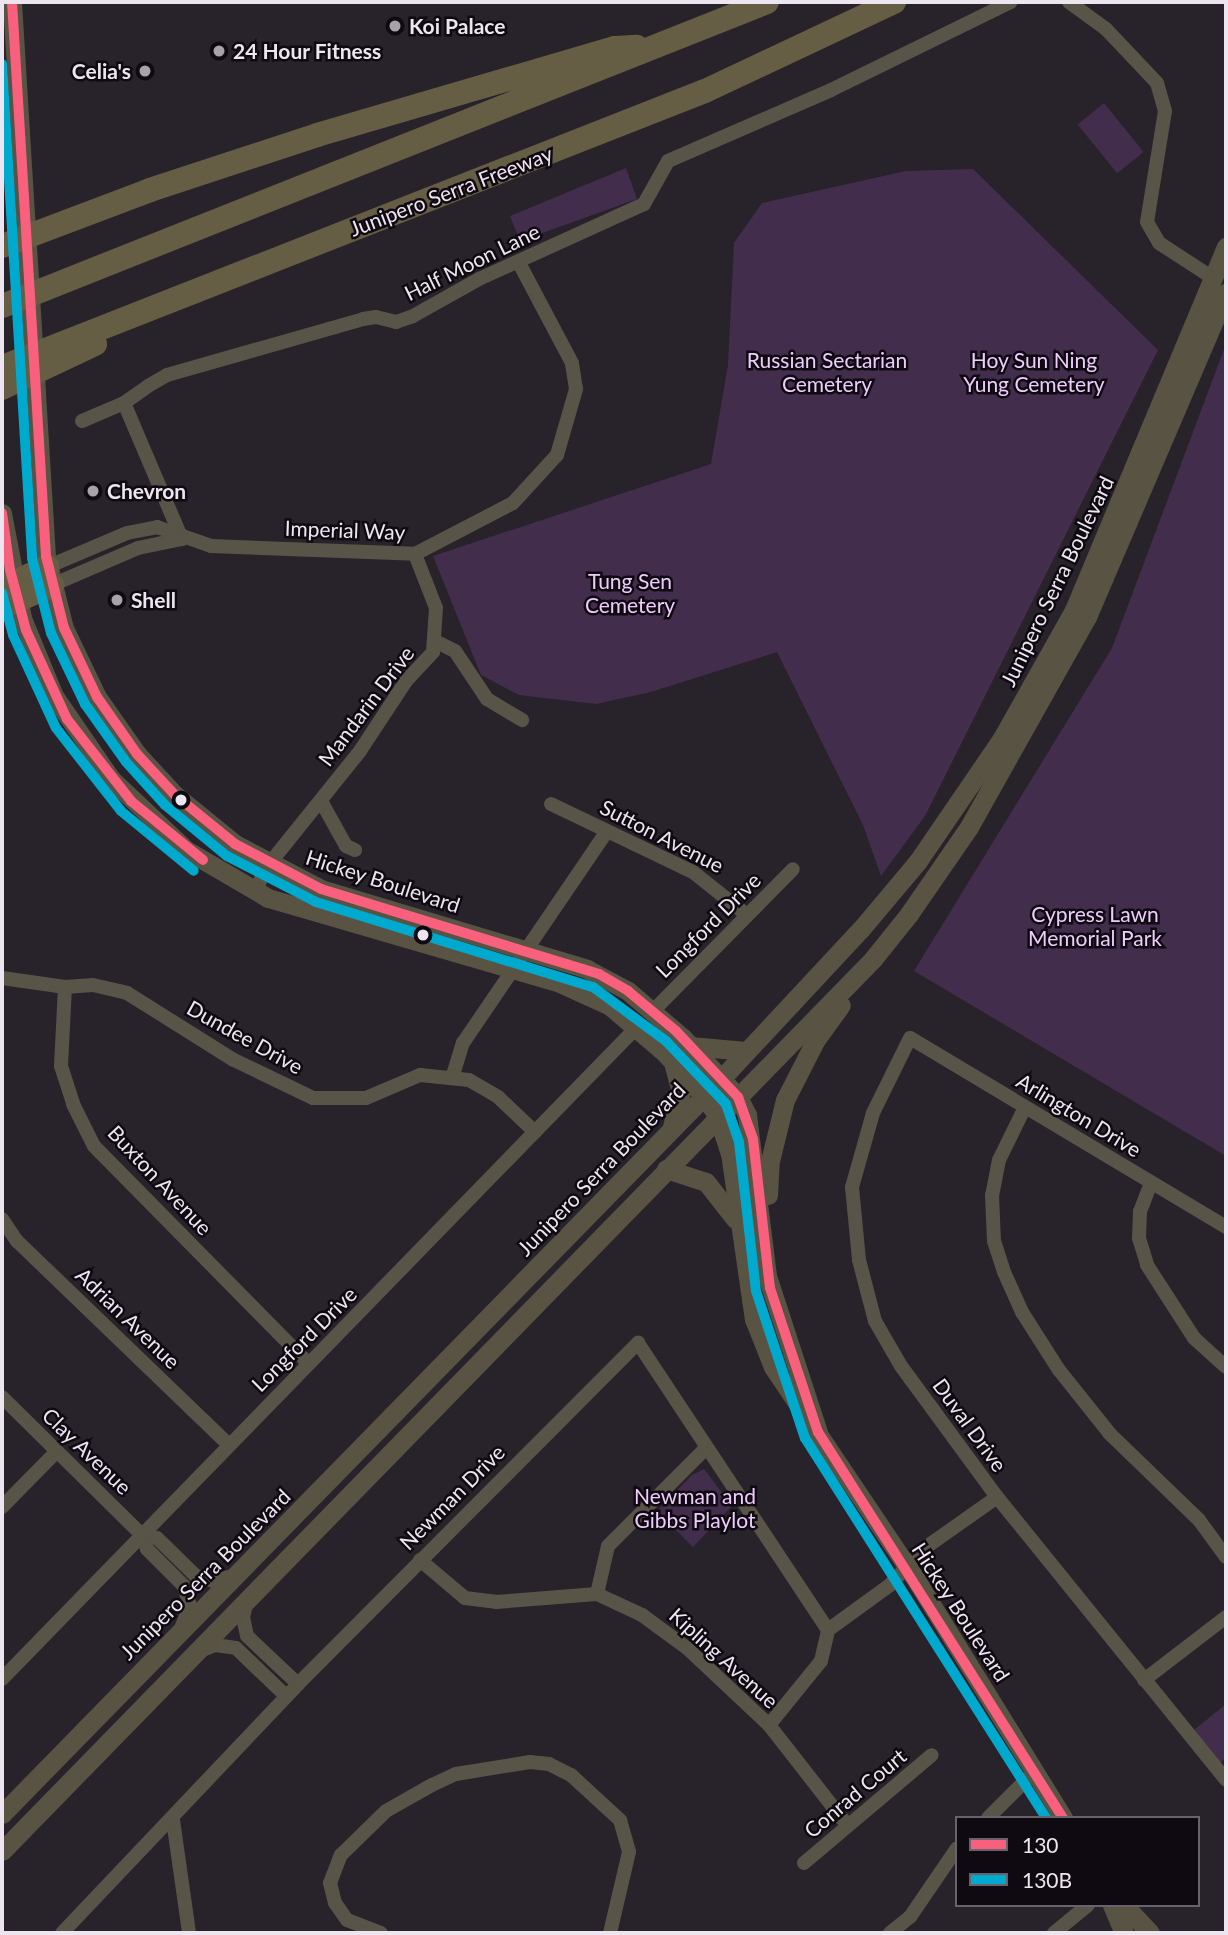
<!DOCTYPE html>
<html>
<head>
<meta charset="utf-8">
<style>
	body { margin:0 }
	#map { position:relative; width:1228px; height:1935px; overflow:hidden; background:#28222a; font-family:Lato,sans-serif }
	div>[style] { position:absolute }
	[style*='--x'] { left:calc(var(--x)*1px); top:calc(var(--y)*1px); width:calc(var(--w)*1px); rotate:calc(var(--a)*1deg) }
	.green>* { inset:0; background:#432d4c; transform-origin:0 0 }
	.minor>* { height:14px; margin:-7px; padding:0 7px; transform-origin:7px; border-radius:7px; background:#585447 }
	.secondary>* { height:19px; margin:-9.5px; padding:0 9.5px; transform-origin:9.5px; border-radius:9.5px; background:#585343 }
	.motorway>* { height:24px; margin:-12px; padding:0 12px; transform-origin:12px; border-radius:12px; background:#655e44 }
	.bus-1>* { height:10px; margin:-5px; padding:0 5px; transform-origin:5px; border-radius:5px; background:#f8607d }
	.bus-2>* { height:10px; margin:-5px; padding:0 5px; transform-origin:5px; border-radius:5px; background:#00a9ce }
	.dots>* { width:19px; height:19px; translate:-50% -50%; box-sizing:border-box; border:4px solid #0f0a11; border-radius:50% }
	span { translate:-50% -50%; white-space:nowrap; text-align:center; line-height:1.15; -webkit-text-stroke:5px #0f0a11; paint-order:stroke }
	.poi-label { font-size:21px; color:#ede5f0; font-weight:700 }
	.left { translate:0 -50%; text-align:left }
	.right { translate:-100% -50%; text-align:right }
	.street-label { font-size:21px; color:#ede5f0 }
	.park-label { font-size:21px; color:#edccfc }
	.frame { position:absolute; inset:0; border:4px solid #ede5f0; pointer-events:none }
	.legend { position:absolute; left:955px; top:1816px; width:245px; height:91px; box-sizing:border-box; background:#0f0a11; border:2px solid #68626a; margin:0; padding:9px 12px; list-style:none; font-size:21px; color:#ede5f0 }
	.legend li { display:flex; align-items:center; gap:14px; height:35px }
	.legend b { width:35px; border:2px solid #68626a }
</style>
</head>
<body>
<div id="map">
	<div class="green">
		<i style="left:1104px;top:103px;width:63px;height:34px;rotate:51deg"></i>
		<i style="clip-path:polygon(626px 168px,637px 199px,520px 241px,510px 216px)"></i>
		<i style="clip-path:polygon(973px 169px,1158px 350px,925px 816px,881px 876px,863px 825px,777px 652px,651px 692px,596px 704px,519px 695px,481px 675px,433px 556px,711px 464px,728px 365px,734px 243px,762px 203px,906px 171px)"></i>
		<i style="clip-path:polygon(1226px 344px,1226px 1156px,914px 971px,1112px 648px)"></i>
		<i style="clip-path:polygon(704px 1469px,732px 1506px,693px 1547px,657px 1511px,692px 1475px)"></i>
		<i style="clip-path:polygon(1226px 1704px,1226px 1758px,1215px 1767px,1188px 1735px)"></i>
	</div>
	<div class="minor">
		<i style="--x:1069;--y:2;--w:46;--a:36.1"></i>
		<i style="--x:1106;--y:29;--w:74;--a:46.6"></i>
		<i style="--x:1157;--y:83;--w:29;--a:74"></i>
		<i style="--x:1165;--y:111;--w:112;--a:99.2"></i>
		<i style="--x:1147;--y:222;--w:24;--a:60"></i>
		<i style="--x:1159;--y:243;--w:64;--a:32.9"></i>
		<i style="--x:82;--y:421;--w:46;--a:-23.2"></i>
		<i style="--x:182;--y:539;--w:148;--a:-113.1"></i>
		<i style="--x:124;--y:403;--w:29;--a:-35"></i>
		<i style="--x:148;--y:386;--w:22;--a:-30"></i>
		<i style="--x:167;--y:375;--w:204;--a:-15.9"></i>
		<i style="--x:363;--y:319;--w:13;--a:-9"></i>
		<i style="--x:376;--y:317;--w:21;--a:14"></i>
		<i style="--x:396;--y:322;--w:18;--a:-19"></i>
		<i style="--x:413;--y:316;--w:76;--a:-29.3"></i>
		<i style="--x:479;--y:279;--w:181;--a:-24.4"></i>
		<i style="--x:644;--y:204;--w:49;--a:-60.8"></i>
		<i style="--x:668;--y:161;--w:178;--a:-23.5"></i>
		<i style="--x:831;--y:90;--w:200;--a:-26.1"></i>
		<i style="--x:47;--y:567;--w:87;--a:-23"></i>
		<i style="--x:127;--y:533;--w:31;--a:-11"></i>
		<i style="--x:157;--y:527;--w:57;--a:19.4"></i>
		<i style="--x:211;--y:546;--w:204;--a:2.2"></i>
		<i style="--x:415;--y:554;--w:110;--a:-27.5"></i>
		<i style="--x:513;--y:503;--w:65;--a:-47.5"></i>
		<i style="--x:557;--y:455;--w:69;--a:-73.9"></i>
		<i style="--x:576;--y:389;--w:26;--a:-99"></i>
		<i style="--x:572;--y:363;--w:115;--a:-117.9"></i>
		<i style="--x:52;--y:585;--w:94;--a:-23.3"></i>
		<i style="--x:138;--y:548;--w:45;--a:-11.6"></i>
		<i style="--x:437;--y:642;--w:20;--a:27"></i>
		<i style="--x:455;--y:651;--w:58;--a:56.3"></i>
		<i style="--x:487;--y:699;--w:41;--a:31"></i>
		<i style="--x:321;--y:801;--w:51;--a:60.9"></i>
		<i style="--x:346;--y:846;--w:10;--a:24"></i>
		<i style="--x:551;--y:804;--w:157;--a:25.6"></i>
		<i style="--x:693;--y:872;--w:69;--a:38.5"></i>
		<i style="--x:255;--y:890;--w:31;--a:-61"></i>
		<i style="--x:270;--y:863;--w:144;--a:-51.2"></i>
		<i style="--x:360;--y:751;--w:84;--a:-56.7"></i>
		<i style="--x:406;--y:681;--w:40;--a:-47"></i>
		<i style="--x:433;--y:652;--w:44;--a:-86.1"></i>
		<i style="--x:436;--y:608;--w:58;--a:-111.3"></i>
		<i style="--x:2;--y:978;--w:64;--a:8.1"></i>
		<i style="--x:65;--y:987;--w:28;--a:-4"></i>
		<i style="--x:93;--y:985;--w:35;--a:13"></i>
		<i style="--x:127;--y:993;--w:126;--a:32.1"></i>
		<i style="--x:234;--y:1060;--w:88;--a:25.7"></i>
		<i style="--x:313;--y:1098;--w:53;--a:0"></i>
		<i style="--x:366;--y:1098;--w:59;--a:-23.1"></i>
		<i style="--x:420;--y:1075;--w:49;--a:5.8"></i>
		<i style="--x:469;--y:1080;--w:34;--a:30"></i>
		<i style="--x:498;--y:1097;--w:51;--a:43.4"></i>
		<i style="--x:65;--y:987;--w:79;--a:92.9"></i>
		<i style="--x:61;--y:1066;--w:40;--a:72"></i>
		<i style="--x:73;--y:1104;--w:47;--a:63.4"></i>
		<i style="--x:94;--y:1146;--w:306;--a:45.4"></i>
		<i style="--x:653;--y:1011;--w:199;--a:-45.4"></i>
		<i style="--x:453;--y:1075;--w:34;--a:-73"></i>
		<i style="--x:463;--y:1043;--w:256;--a:-55.8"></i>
		<i style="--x:1025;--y:1107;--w:59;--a:116.1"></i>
		<i style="--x:999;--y:1160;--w:36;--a:101"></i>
		<i style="--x:992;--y:1195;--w:46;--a:87.5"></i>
		<i style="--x:994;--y:1241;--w:33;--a:72"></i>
		<i style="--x:1004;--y:1272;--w:44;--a:65.8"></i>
		<i style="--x:1022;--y:1312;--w:69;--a:57.5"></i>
		<i style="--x:1059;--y:1370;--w:82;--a:51.4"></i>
		<i style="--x:1110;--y:1434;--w:124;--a:44"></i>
		<i style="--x:1199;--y:1520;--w:46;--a:53.9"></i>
		<i style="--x:1151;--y:1183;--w:30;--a:111"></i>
		<i style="--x:1140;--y:1211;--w:27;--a:92"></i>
		<i style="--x:1139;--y:1238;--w:28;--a:73"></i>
		<i style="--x:1147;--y:1265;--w:87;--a:57.2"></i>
		<i style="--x:1194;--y:1338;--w:43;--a:42.2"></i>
		<i style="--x:2;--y:1219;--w:27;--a:56"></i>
		<i style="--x:17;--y:1241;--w:293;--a:43.9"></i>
		<i style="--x:1226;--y:1227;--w:368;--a:-149.1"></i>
		<i style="--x:910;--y:1038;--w:84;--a:116.3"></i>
		<i style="--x:873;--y:1113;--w:77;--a:105.8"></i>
		<i style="--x:852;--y:1187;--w:73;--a:84.5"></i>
		<i style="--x:859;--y:1260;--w:63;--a:75.3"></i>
		<i style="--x:875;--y:1321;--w:52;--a:60"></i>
		<i style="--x:901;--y:1366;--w:162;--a:53.8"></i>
		<i style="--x:997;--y:1497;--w:364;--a:51"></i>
		<i style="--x:2;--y:1397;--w:197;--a:44.6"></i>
		<i style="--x:142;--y:1535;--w:15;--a:70"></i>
		<i style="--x:147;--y:1549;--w:52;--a:45"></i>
		<i style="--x:184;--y:1586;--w:21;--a:73"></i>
		<i style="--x:190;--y:1606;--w:22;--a:112"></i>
		<i style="--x:2;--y:1507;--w:77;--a:-45.5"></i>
		<i style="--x:142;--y:1535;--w:15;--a:11"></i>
		<i style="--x:157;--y:1538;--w:54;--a:44.3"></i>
		<i style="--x:196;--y:1576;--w:19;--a:16"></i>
		<i style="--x:214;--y:1581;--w:20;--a:-15"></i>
		<i style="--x:420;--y:1560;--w:59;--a:40.2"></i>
		<i style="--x:465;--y:1598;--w:31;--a:7"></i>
		<i style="--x:496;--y:1602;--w:101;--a:-4.5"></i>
		<i style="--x:597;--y:1594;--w:50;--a:25"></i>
		<i style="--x:642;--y:1615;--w:56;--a:36.3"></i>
		<i style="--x:687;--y:1648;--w:112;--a:43.2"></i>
		<i style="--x:769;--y:1725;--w:127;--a:52"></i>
		<i style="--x:597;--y:1594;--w:49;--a:-77.1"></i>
		<i style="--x:608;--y:1546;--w:139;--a:-45"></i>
		<i style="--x:247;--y:1600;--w:17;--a:103"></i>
		<i style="--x:243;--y:1617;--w:19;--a:78"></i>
		<i style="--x:247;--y:1636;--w:70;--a:43.3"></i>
		<i style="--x:200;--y:1651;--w:16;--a:-22"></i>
		<i style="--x:215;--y:1645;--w:21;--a:8"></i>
		<i style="--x:236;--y:1648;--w:69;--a:43.8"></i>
		<i style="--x:2;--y:1679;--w:909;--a:-45.76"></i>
		<i style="--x:1144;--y:1680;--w:103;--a:-37.5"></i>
		<i style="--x:769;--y:1725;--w:82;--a:-50.9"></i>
		<i style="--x:821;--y:1661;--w:32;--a:-77"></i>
		<i style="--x:828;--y:1630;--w:77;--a:-36"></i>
		<i style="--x:890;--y:1585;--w:47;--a:-47.6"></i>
		<i style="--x:922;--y:1550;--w:92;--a:-35.2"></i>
		<i style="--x:988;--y:1818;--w:66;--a:-45"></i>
		<i style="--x:173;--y:1820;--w:114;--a:81.9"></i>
		<i style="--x:804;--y:1863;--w:167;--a:-40.2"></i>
		<i style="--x:62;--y:1933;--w:343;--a:-46.5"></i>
		<i style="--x:298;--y:1684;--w:482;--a:-45.1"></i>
		<i style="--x:638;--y:1343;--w:344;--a:56.5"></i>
		<i style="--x:381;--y:1933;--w:36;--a:-159"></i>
		<i style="--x:347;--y:1920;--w:21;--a:-125"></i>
		<i style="--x:335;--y:1903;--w:21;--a:-104"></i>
		<i style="--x:330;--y:1883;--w:30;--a:-69"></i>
		<i style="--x:341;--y:1855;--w:63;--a:-44.4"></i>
		<i style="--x:386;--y:1811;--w:53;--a:-29.5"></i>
		<i style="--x:432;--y:1785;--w:26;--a:-25"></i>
		<i style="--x:456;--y:1774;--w:75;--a:-9.2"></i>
		<i style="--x:530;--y:1762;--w:19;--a:6"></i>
		<i style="--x:549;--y:1764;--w:25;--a:27"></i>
		<i style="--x:571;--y:1775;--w:67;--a:42.6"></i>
		<i style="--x:620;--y:1820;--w:33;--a:74"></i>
		<i style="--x:629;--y:1852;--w:83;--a:103.2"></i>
		<i style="--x:890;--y:1933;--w:26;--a:-39"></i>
		<i style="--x:910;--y:1917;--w:83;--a:-55.7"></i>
		<i style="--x:1054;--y:1933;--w:44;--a:-39.5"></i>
	</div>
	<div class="secondary">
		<i style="--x:12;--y:2;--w:555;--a:86.49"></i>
		<i style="--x:46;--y:556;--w:74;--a:76"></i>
		<i style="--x:64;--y:628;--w:76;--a:64.4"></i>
		<i style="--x:97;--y:697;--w:70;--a:54.9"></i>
		<i style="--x:137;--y:754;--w:56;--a:47.2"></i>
		<i style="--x:175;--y:795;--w:77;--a:39.2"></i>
		<i style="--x:235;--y:844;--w:97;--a:27.6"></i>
		<i style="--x:321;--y:889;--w:278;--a:16.7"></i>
		<i style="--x:587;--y:969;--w:47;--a:28.2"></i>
		<i style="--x:628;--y:991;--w:72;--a:40.5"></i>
		<i style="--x:683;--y:1038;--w:81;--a:47"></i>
		<i style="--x:738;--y:1097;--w:20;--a:63"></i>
		<i style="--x:747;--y:1115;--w:162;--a:82.9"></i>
		<i style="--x:767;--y:1276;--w:164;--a:71.9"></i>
		<i style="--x:2;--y:513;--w:107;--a:79.2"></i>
		<i style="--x:22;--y:618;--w:84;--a:67.7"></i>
		<i style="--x:54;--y:696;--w:101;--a:55.5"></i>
		<i style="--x:111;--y:779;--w:103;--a:43.4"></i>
		<i style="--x:186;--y:850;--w:95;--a:30.3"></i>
		<i style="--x:268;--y:898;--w:304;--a:16.2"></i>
		<i style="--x:560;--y:983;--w:55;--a:24.7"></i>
		<i style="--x:610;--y:1006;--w:72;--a:40.5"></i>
		<i style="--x:665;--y:1053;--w:58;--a:47.8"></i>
		<i style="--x:704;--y:1096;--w:25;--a:56"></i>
		<i style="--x:718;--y:1117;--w:38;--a:72"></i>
		<i style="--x:730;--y:1153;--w:168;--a:81.8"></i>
		<i style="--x:754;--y:1319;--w:52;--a:68.4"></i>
		<i style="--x:773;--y:1367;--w:260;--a:56.1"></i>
		<i style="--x:918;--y:1583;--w:276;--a:58.3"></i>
		<i style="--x:690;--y:1046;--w:56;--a:5.1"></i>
		<i style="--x:672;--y:1127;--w:36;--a:-76"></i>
		<i style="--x:681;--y:1092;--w:28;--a:-105"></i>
		<i style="--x:666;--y:1169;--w:42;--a:18"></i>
		<i style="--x:706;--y:1182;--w:47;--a:51.9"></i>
		<i style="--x:768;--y:1195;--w:34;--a:-87"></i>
		<i style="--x:770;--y:1161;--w:63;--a:-76.2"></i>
		<i style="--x:785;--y:1100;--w:66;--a:-63"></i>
		<i style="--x:815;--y:1041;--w:44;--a:-54.2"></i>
		<i style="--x:2;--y:1814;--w:1028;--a:-45.63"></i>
		<i style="--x:721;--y:1079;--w:205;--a:-47"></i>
		<i style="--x:861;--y:929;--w:89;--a:-50"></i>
		<i style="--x:918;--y:861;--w:147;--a:-55.6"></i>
		<i style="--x:1001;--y:740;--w:149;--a:-60.7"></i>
		<i style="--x:1074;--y:610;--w:394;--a:-67.3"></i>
		<i style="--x:2;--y:1851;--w:1247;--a:-45.68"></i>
		<i style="--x:873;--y:959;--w:58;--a:-51.3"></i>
		<i style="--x:909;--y:914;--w:106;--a:-55.4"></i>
		<i style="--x:969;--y:827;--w:241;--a:-60.7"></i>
		<i style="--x:1087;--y:617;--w:353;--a:-66.8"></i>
		<i style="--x:1112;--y:1905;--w:30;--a:67"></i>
		<i style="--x:1124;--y:1905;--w:38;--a:47"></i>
	</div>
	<div class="motorway">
		<i style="--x:2;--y:246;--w:158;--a:-20.7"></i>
		<i style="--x:150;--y:190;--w:176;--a:-18.2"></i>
		<i style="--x:317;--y:135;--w:310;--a:-16.3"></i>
		<i style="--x:615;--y:48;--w:22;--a:-3"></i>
		<i style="--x:2;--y:306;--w:823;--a:-21.67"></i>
		<i style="--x:2;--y:367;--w:755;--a:-21.44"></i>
		<i style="--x:705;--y:91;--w:209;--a:-25.2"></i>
		<i style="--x:2;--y:388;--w:103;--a:-25.3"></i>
		<i style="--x:2;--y:588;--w:50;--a:-25"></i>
		<i style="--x:2;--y:607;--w:55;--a:-23.7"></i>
	</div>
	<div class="bus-1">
		<i style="--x:12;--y:2;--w:555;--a:86.49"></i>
		<i style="--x:46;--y:556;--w:74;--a:76"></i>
		<i style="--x:64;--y:628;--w:76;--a:64.4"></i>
		<i style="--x:97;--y:697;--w:70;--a:54.9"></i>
		<i style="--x:137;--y:754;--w:56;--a:47.2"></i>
		<i style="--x:175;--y:795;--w:77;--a:39.2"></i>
		<i style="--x:235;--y:844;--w:97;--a:27.6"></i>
		<i style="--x:321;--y:889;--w:291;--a:17"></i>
		<i style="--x:599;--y:974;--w:34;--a:30"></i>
		<i style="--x:628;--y:991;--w:62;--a:39.8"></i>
		<i style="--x:676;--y:1031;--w:91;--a:46.8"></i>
		<i style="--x:738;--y:1097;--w:45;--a:70.3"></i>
		<i style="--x:753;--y:1139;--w:150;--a:83.5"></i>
		<i style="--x:770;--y:1288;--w:152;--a:71.6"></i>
		<i style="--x:818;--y:1432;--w:457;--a:57.6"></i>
		<i style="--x:2;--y:513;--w:58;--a:82"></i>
		<i style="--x:10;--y:570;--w:62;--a:75.1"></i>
		<i style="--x:26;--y:630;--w:98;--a:65.3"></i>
		<i style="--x:67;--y:719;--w:104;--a:52"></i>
		<i style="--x:131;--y:801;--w:93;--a:39.3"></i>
	</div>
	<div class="bus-2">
		<i style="--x:2;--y:64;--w:495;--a:86.5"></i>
		<i style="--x:32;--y:558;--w:77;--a:75.8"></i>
		<i style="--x:51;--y:633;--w:79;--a:64.4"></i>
		<i style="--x:85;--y:704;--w:71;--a:54.7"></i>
		<i style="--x:126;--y:762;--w:58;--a:47.8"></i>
		<i style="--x:165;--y:805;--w:80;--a:39.4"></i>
		<i style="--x:227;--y:856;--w:100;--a:27.3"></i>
		<i style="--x:316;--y:902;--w:290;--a:17.1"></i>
		<i style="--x:593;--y:987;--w:91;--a:36.5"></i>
		<i style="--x:666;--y:1041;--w:87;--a:46.4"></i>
		<i style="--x:726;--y:1104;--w:40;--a:71.1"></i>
		<i style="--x:739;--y:1142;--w:150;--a:83.5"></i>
		<i style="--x:756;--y:1291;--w:155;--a:71.6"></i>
		<i style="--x:805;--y:1438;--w:450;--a:57.6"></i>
		<i style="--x:2;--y:593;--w:43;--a:75.3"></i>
		<i style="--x:13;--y:635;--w:102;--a:65.2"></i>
		<i style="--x:56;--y:728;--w:105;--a:51.9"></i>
		<i style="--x:121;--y:811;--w:94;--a:39.4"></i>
	</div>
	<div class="dots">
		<i style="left:395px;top:26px;background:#a8a1ab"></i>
		<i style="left:219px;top:51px;background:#a8a1ab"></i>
		<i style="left:145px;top:71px;background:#a8a1ab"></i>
		<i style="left:93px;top:491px;background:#a8a1ab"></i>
		<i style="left:117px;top:600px;background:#a8a1ab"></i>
		<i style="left:181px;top:800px;background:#ede5f0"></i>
		<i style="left:423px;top:935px;background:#ede5f0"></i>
	</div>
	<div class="poi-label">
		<span class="left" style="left:409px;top:26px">Koi Palace</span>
		<span class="left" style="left:233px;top:51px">24 Hour Fitness</span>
		<span class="right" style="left:131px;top:71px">Celia's</span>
		<span class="left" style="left:107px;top:491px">Chevron</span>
		<span class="left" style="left:131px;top:600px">Shell</span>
	</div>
	<div class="street-label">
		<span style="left:451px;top:191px;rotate:-21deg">Junipero Serra Freeway</span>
		<span style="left:472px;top:262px;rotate:-26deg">Half Moon Lane</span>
		<span style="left:345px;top:530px;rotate:2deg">Imperial Way</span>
		<span style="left:1057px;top:581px;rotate:-64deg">Junipero Serra Boulevard</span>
		<span style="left:366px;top:706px;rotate:-53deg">Mandarin Drive</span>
		<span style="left:662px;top:836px;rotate:27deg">Sutton Avenue</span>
		<span style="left:383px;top:881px;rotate:18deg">Hickey Boulevard</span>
		<span style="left:708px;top:925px;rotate:-45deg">Longford Drive</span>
		<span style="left:245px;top:1037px;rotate:29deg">Dundee Drive</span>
		<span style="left:1079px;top:1115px;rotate:31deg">Arlington Drive</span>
		<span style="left:601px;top:1169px;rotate:-46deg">Junipero Serra Boulevard</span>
		<span style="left:160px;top:1180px;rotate:47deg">Buxton Avenue</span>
		<span style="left:128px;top:1318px;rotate:44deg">Adrian Avenue</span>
		<span style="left:304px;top:1339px;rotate:-45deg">Longford Drive</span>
		<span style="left:970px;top:1425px;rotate:54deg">Duval Drive</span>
		<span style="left:87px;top:1451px;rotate:44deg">Clay Avenue</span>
		<span style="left:452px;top:1497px;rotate:-45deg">Newman Drive</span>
		<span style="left:205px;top:1574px;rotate:-45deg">Junipero Serra Boulevard</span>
		<span style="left:961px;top:1612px;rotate:57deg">Hickey Boulevard</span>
		<span style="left:724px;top:1658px;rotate:42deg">Kipling Avenue</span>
		<span style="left:855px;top:1793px;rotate:-40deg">Conrad Court</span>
	</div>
	<div class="park-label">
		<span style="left:827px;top:372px">Russian Sectarian<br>Cemetery</span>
		<span style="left:1034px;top:372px">Hoy Sun Ning<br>Yung Cemetery</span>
		<span style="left:630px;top:593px">Tung Sen<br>Cemetery</span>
		<span style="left:1095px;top:926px">Cypress Lawn<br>Memorial Park</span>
		<span style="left:695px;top:1508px">Newman and<br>Gibbs Playlot</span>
	</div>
	<div class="frame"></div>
	<ul class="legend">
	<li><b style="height:9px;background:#f8607d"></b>130</li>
	<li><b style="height:9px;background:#00a9ce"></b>130B</li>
	</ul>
</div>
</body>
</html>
